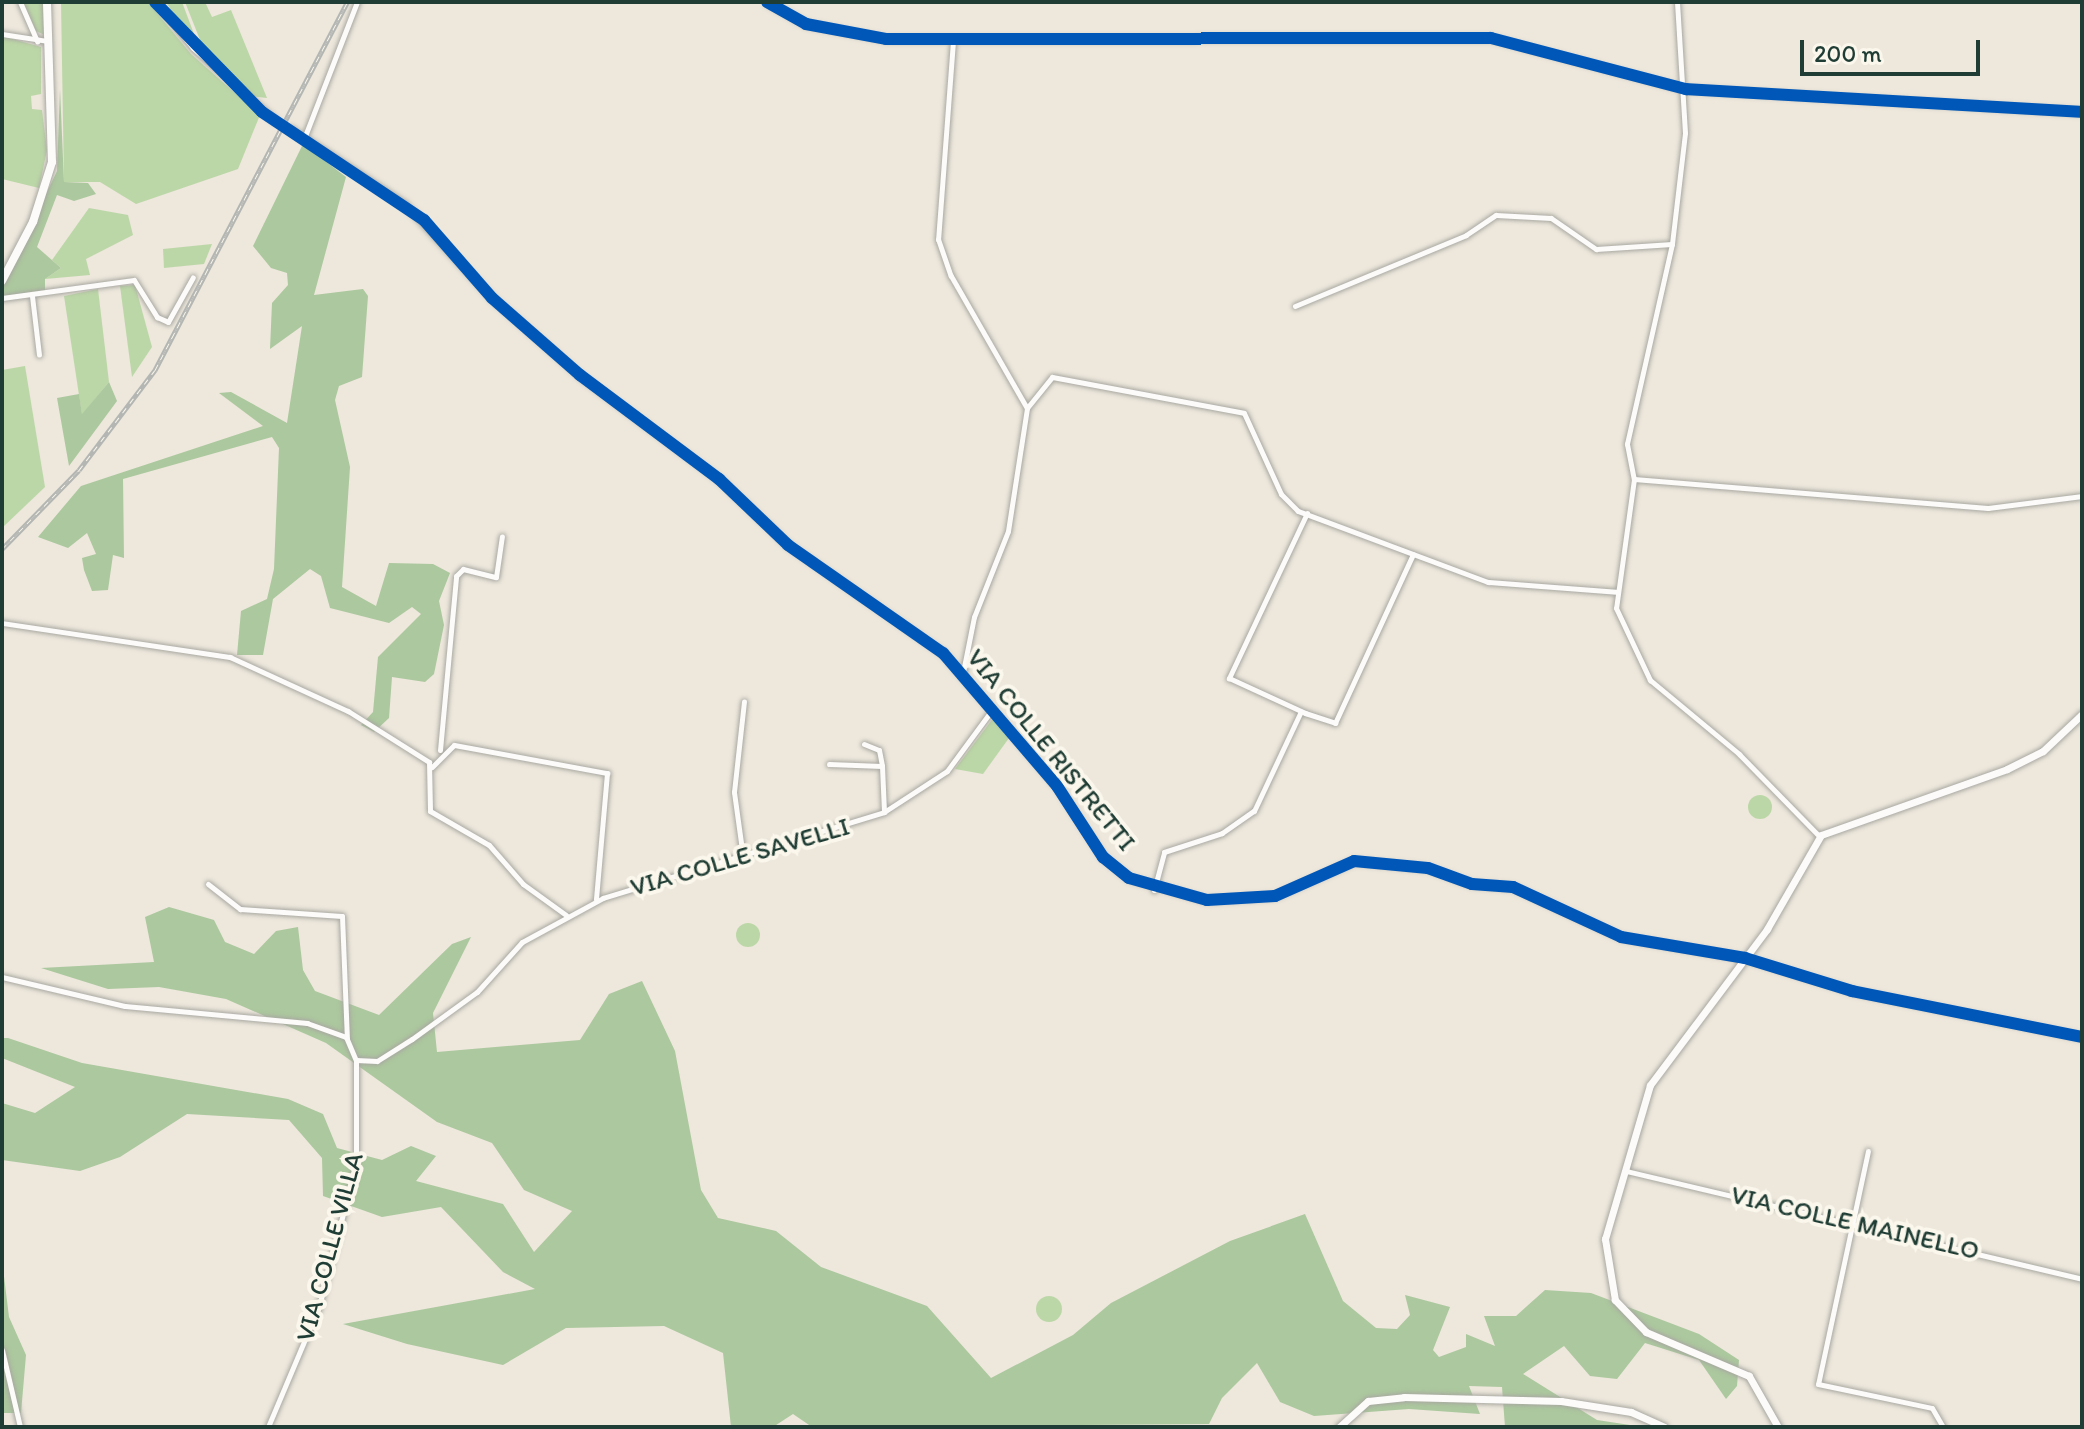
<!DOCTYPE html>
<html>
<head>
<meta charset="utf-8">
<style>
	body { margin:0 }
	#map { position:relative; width:2084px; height:1429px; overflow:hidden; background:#ede7dc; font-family:Itim,sans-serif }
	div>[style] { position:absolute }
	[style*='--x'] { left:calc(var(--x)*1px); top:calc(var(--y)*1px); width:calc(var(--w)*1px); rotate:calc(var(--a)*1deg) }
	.green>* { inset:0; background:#bcd7a7 }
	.round { border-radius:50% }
	.forest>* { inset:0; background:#acc89e }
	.minor-tunnel>* { height:5px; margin-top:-2.5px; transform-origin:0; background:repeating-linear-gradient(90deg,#c4c5ba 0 5px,transparent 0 7.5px) }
	.roads { filter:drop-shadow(0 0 2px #a8a8a1) drop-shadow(0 0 2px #a8a8a1) }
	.minor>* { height:5px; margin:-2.5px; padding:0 2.5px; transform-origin:2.5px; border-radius:2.5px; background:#fcfbfa }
	.tertiary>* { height:7px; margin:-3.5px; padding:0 3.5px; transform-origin:3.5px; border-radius:3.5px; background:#fcfbfa }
	.primary>* { height:8px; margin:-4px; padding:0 4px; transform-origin:4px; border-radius:4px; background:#fcfbfa }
	.rail>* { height:5px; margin-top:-2.5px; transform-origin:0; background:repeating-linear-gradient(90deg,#fbf7ec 0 6px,#b3b6b3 0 12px); box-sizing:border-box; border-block:2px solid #b3b6b3 }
	.cycleway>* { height:12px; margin:-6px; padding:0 6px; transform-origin:6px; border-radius:6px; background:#0057b8 }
	span { translate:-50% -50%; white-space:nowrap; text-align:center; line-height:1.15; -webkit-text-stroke:8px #fbf7ec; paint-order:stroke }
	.street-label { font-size:26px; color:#1f3d34 }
	.frame { position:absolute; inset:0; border:4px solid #1f3d34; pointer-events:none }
	.scale { position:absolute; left:1800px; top:40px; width:180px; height:36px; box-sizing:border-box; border:4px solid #1f3d34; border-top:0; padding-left:10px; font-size:24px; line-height:28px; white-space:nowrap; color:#1f3d34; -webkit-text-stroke:6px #fbf7ec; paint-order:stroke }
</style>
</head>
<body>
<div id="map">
	<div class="green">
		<i style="clip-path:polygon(23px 2px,43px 2px,45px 35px,36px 31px)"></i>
		<i style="clip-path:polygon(61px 2px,148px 2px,191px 54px,260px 115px,238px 169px,136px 204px,100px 182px,64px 182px)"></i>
		<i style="clip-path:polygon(166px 2px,182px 2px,197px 42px,171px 10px)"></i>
		<i style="clip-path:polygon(185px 2px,205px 2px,212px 17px,231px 10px,267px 98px,249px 96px,204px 50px)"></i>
		<i style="clip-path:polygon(2px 36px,41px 47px,41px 94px,31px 96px,32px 109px,42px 110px,47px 150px,39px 188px,2px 179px)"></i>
		<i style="clip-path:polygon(89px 208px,128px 215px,133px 235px,86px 259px,90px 275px,45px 279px,61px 268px,52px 260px)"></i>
		<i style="clip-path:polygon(212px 244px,204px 264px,164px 268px,163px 249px)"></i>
		<i style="clip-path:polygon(135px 285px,152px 347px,132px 377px,120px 286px)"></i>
		<i style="clip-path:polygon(98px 289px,109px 382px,82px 415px,64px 296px)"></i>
		<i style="clip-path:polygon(25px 366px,45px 487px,2px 528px,2px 370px)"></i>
		<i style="clip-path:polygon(994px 717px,1009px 738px,983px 774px,955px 769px)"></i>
		<i class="round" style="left:1748px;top:795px;width:24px;height:24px"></i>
		<i class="round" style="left:736px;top:923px;width:24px;height:24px"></i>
		<i class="round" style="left:1036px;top:1296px;width:26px;height:26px"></i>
	</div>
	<div class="forest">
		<i style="clip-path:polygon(60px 89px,64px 182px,88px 183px,96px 194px,74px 201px,57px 195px,37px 247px,61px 268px,45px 279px,45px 293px,4px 296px,2px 287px,57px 171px)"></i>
		<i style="clip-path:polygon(303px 144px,346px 177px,314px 295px,363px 289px,368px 296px,362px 377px,339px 386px,335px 400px,350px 467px,342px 587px,376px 606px,389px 563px,433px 564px,450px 573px,439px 601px,444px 625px,434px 674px,425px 682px,392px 677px,389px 718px,374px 732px,361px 725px,373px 712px,378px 657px,421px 614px,412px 607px,389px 623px,330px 608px,321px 576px,310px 569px,273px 599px,263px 655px,237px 655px,241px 611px,267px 599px,274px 569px,279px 448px,272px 437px,123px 479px,124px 558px,113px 555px,108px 590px,92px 591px,84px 570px,82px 558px,96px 554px,87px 533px,68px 548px,38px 537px,81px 486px,263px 426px,219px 393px,231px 392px,287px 423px,302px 326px,270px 349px,272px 303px,288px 285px,287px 273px,271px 268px,253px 246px)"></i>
		<i style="clip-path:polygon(109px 382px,117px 401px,69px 466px,57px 398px,79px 394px,82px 414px)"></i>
		<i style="clip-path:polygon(169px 907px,214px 920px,225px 942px,254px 954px,276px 931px,298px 927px,303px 970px,315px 991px,379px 1015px,452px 944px,471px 937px,433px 1013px,437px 1052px,580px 1040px,609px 994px,642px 981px,675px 1051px,701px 1190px,718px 1218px,776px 1231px,821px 1267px,927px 1306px,991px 1378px,1073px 1335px,1111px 1303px,1230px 1241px,1305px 1214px,1343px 1301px,1376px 1328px,1397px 1329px,1410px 1315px,1405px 1295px,1450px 1307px,1433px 1350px,1439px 1357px,1466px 1347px,1466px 1334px,1495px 1346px,1484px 1316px,1516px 1316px,1545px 1290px,1591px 1293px,1699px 1334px,1739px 1360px,1737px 1386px,1726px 1399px,1699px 1360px,1645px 1343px,1617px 1379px,1590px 1376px,1564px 1346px,1523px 1374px,1597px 1420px,1643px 1427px,1505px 1427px,1502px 1387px,1469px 1386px,1480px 1414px,1409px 1409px,1314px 1416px,1280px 1402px,1257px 1363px,1222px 1398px,1209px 1424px,812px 1427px,793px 1414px,773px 1427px,731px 1427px,723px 1353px,664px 1326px,566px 1328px,503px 1365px,407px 1344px,343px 1324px,535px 1289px,503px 1272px,441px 1207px,382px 1217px,323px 1196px,322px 1158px,289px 1120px,187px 1114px,120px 1157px,80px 1171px,2px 1160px,2px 1103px,35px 1113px,75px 1087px,2px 1058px,2px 1038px,8px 1038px,82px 1063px,288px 1099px,323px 1114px,337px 1148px,382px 1160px,411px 1146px,436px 1156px,416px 1181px,503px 1204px,534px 1252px,572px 1211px,524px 1190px,492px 1143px,437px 1122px,326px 1043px,226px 999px,159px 987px,108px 989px,41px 968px,154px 962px,145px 917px)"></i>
		<i style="clip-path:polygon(2px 1260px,9px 1317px,26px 1355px,21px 1413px,2px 1413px)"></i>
	</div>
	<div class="minor-tunnel">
		<i style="--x:275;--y:120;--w:17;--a:28"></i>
	</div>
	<div class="roads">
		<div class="minor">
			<i style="--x:20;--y:2;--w:43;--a:66.4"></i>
			<i style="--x:155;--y:2;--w:60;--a:50.4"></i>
			<i style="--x:193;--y:48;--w:109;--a:41.3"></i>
			<i style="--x:767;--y:2;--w:45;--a:29.4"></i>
			<i style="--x:806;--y:24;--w:81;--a:10.6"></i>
			<i style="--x:886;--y:39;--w:605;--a:-0.09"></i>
			<i style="--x:1491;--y:38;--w:202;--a:14.7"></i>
			<i style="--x:1686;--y:89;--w:397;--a:3.3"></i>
			<i style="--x:1677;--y:2;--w:131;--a:86.5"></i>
			<i style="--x:1685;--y:133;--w:112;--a:96.7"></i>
			<i style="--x:1672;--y:244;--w:205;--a:102.7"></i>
			<i style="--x:1627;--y:444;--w:36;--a:79"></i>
			<i style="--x:1634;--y:479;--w:130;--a:97.9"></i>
			<i style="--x:1616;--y:608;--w:80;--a:64.7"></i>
			<i style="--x:1650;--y:680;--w:116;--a:39.7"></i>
			<i style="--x:1739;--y:754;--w:116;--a:45.7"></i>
			<i style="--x:2;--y:34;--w:47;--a:8.7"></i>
			<i style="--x:953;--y:41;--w:199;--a:94.3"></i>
			<i style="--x:938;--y:239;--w:39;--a:71"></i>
			<i style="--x:951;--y:276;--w:152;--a:60.1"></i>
			<i style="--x:290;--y:128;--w:138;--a:33.5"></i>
			<i style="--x:405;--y:204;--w:128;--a:47.2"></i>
			<i style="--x:492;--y:298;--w:121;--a:41.3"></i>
			<i style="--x:583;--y:378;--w:169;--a:36.6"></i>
			<i style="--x:719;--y:479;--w:95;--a:43.7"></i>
			<i style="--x:788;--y:545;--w:189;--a:34.9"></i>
			<i style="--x:943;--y:653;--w:175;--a:49.4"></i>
			<i style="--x:1057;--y:786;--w:85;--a:57.1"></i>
			<i style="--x:1103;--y:857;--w:33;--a:39"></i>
			<i style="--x:1129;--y:878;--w:81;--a:15.8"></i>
			<i style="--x:1207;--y:900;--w:68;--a:-3.4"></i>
			<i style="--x:1275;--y:896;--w:86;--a:-23.9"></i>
			<i style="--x:1354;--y:861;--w:74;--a:5.4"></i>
			<i style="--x:1428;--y:868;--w:47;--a:20"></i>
			<i style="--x:1472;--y:884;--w:41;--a:4.2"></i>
			<i style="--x:1513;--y:887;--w:119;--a:24.8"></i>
			<i style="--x:1621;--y:937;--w:126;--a:9.6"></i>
			<i style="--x:1745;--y:958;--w:112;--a:17.1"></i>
			<i style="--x:1852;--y:991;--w:235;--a:11.3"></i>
			<i style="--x:305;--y:136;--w:144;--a:-68.8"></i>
			<i style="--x:32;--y:296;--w:59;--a:83.2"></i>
			<i style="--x:2;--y:298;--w:133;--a:-7.8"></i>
			<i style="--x:134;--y:280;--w:44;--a:58.1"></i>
			<i style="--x:157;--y:317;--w:12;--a:24"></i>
			<i style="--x:168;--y:322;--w:51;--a:-60.9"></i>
			<i style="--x:1295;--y:306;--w:185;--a:-22.5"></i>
			<i style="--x:1466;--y:235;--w:36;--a:-34"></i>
			<i style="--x:1496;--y:215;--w:55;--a:3.1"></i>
			<i style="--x:1551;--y:218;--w:55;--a:34.6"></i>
			<i style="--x:1596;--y:249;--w:76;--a:-3.8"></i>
			<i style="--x:1634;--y:479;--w:355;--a:4.7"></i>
			<i style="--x:1988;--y:508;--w:95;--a:-7.3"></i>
			<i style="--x:1307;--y:513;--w:183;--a:115.3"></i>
			<i style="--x:1229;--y:678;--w:84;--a:24.7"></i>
			<i style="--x:1305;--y:713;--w:32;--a:18"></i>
			<i style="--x:1335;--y:723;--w:186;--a:-65.2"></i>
			<i style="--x:2;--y:623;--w:231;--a:8.5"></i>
			<i style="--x:230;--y:657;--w:130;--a:24.6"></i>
			<i style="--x:348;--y:711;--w:96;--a:32.2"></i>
			<i style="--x:429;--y:762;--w:49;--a:88.8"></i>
			<i style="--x:430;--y:811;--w:68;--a:30"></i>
			<i style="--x:489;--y:845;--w:52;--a:48.9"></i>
			<i style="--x:523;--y:884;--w:53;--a:35.8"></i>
			<i style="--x:963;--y:672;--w:56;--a:-78.7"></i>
			<i style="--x:974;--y:617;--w:92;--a:-68.4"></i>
			<i style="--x:1008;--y:531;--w:124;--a:-81.2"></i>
			<i style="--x:1027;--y:408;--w:40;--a:-51"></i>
			<i style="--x:1052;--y:377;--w:195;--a:10.6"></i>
			<i style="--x:1244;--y:413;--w:89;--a:65.4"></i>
			<i style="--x:1281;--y:494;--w:24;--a:45"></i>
			<i style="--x:1298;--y:511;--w:203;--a:20.5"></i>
			<i style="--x:1488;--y:582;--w:129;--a:4.4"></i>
			<i style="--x:864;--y:744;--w:16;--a:22"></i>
			<i style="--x:879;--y:750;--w:16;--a:79"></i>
			<i style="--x:440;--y:750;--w:175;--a:-84.7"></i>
			<i style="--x:456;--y:576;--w:10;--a:-45"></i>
			<i style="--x:463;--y:569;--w:34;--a:14"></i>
			<i style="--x:496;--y:577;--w:41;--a:-81.7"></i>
			<i style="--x:829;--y:764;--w:53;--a:2.2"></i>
			<i style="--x:882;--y:766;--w:46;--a:87.5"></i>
			<i style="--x:432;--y:767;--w:31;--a:-45"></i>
			<i style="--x:454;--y:745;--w:156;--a:10.4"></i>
			<i style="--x:607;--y:773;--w:127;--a:95"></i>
			<i style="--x:743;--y:857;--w:66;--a:-97.9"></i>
			<i style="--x:734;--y:792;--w:91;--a:-83.7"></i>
			<i style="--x:208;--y:884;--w:41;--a:38"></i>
			<i style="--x:240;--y:909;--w:102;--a:3.9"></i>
			<i style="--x:342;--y:916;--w:122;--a:87.7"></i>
			<i style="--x:1154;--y:890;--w:39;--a:-75"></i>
			<i style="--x:1164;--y:852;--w:61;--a:-18.1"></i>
			<i style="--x:1222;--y:833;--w:39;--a:-35"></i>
			<i style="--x:1254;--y:811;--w:110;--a:-64.8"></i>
			<i style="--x:2;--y:977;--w:126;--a:13.3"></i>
			<i style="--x:125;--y:1006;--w:183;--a:5.3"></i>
			<i style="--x:307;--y:1023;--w:41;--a:19.7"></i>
			<i style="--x:346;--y:1037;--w:25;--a:67"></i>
			<i style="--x:356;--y:1060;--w:104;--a:90"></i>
			<i style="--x:356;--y:1164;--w:147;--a:104.6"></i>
			<i style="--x:319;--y:1306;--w:131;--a:112.9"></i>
			<i style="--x:356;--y:1060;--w:21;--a:3"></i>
			<i style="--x:377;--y:1061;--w:41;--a:-32.2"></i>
			<i style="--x:412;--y:1039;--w:80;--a:-35.9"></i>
			<i style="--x:477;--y:992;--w:67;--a:-48"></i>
			<i style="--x:522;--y:942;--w:92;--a:-28.5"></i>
			<i style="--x:603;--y:898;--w:294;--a:-17"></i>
			<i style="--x:884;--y:812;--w:75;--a:-33.1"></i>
			<i style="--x:947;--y:771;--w:76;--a:-53.6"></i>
			<i style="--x:1868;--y:1151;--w:238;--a:102.1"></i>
			<i style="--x:1818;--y:1384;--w:116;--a:11.9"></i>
			<i style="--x:1932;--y:1408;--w:22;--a:60"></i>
			<i style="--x:1626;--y:1171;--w:469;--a:13.3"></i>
			<i style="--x:2;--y:1350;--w:79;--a:76.8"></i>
		</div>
		<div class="tertiary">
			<i style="--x:1339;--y:1427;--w:39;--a:-42"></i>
			<i style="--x:1368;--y:1401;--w:36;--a:-6"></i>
			<i style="--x:1404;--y:1397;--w:157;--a:1.5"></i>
			<i style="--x:1561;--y:1401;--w:71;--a:8.9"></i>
			<i style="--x:1631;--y:1412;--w:36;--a:24"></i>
			<i style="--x:1778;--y:1427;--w:59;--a:-119.6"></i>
			<i style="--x:1749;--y:1376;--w:112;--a:-156.9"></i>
			<i style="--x:1646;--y:1332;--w:45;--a:-134.1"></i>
			<i style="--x:1615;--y:1300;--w:62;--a:-99.3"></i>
			<i style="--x:1605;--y:1239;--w:160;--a:-73.7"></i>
			<i style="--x:1650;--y:1085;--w:195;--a:-53.1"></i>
			<i style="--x:1767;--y:929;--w:108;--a:-60.1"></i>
			<i style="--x:1821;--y:835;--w:197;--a:-19.5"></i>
			<i style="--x:2007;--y:769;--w:40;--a:-26.6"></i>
			<i style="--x:2043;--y:751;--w:54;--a:-43.5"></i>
		</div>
		<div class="primary">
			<i style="--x:2;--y:281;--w:67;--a:-62.3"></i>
			<i style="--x:33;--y:222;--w:63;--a:-72.4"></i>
			<i style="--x:52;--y:162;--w:160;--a:-91.8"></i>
		</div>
	</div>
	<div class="rail">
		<i style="--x:2;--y:549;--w:110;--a:-45.7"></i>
		<i style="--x:79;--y:470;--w:126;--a:-52.8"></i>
		<i style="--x:155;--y:370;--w:415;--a:-62.4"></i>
	</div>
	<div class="cycleway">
		<i style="--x:155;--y:2;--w:153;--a:45.8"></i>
		<i style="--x:262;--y:112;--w:195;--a:33.7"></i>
		<i style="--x:424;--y:220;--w:103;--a:48.9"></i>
		<i style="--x:492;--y:298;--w:117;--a:41.2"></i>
		<i style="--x:580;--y:375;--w:174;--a:36.8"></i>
		<i style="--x:719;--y:479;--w:95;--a:43.7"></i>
		<i style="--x:788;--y:545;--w:189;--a:34.9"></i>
		<i style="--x:943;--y:653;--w:175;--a:49.4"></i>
		<i style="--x:1057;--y:786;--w:85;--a:57.1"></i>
		<i style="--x:1103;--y:857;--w:33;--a:39"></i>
		<i style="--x:1129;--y:878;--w:81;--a:15.8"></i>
		<i style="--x:1207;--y:900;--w:68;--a:-3.4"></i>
		<i style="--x:1275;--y:896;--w:86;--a:-23.9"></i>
		<i style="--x:1354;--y:861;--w:74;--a:5.4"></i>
		<i style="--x:1428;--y:868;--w:47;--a:20"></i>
		<i style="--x:1472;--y:884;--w:41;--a:4.2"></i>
		<i style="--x:1513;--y:887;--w:119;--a:24.8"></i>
		<i style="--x:1621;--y:937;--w:126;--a:9.6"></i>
		<i style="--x:1745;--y:958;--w:112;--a:17.1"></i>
		<i style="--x:1852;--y:991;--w:235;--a:11.3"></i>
		<i style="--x:767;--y:2;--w:45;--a:29.4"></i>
		<i style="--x:806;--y:24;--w:81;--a:10.6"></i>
		<i style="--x:886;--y:39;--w:605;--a:-0.09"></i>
		<i style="--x:1491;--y:38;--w:202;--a:14.7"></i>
		<i style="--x:1686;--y:89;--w:397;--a:3.3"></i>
	</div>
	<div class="street-label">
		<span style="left:1051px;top:750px;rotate:51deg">VIA COLLE RISTRETTI</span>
		<span style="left:740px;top:857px;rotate:-16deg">VIA COLLE SAVELLI</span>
		<span style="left:1855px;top:1223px;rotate:13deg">VIA COLLE MAINELLO</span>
		<span style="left:330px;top:1247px;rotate:-75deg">VIA COLLE VILLA</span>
	</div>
	<div class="frame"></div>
	<div class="scale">200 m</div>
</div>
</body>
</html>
